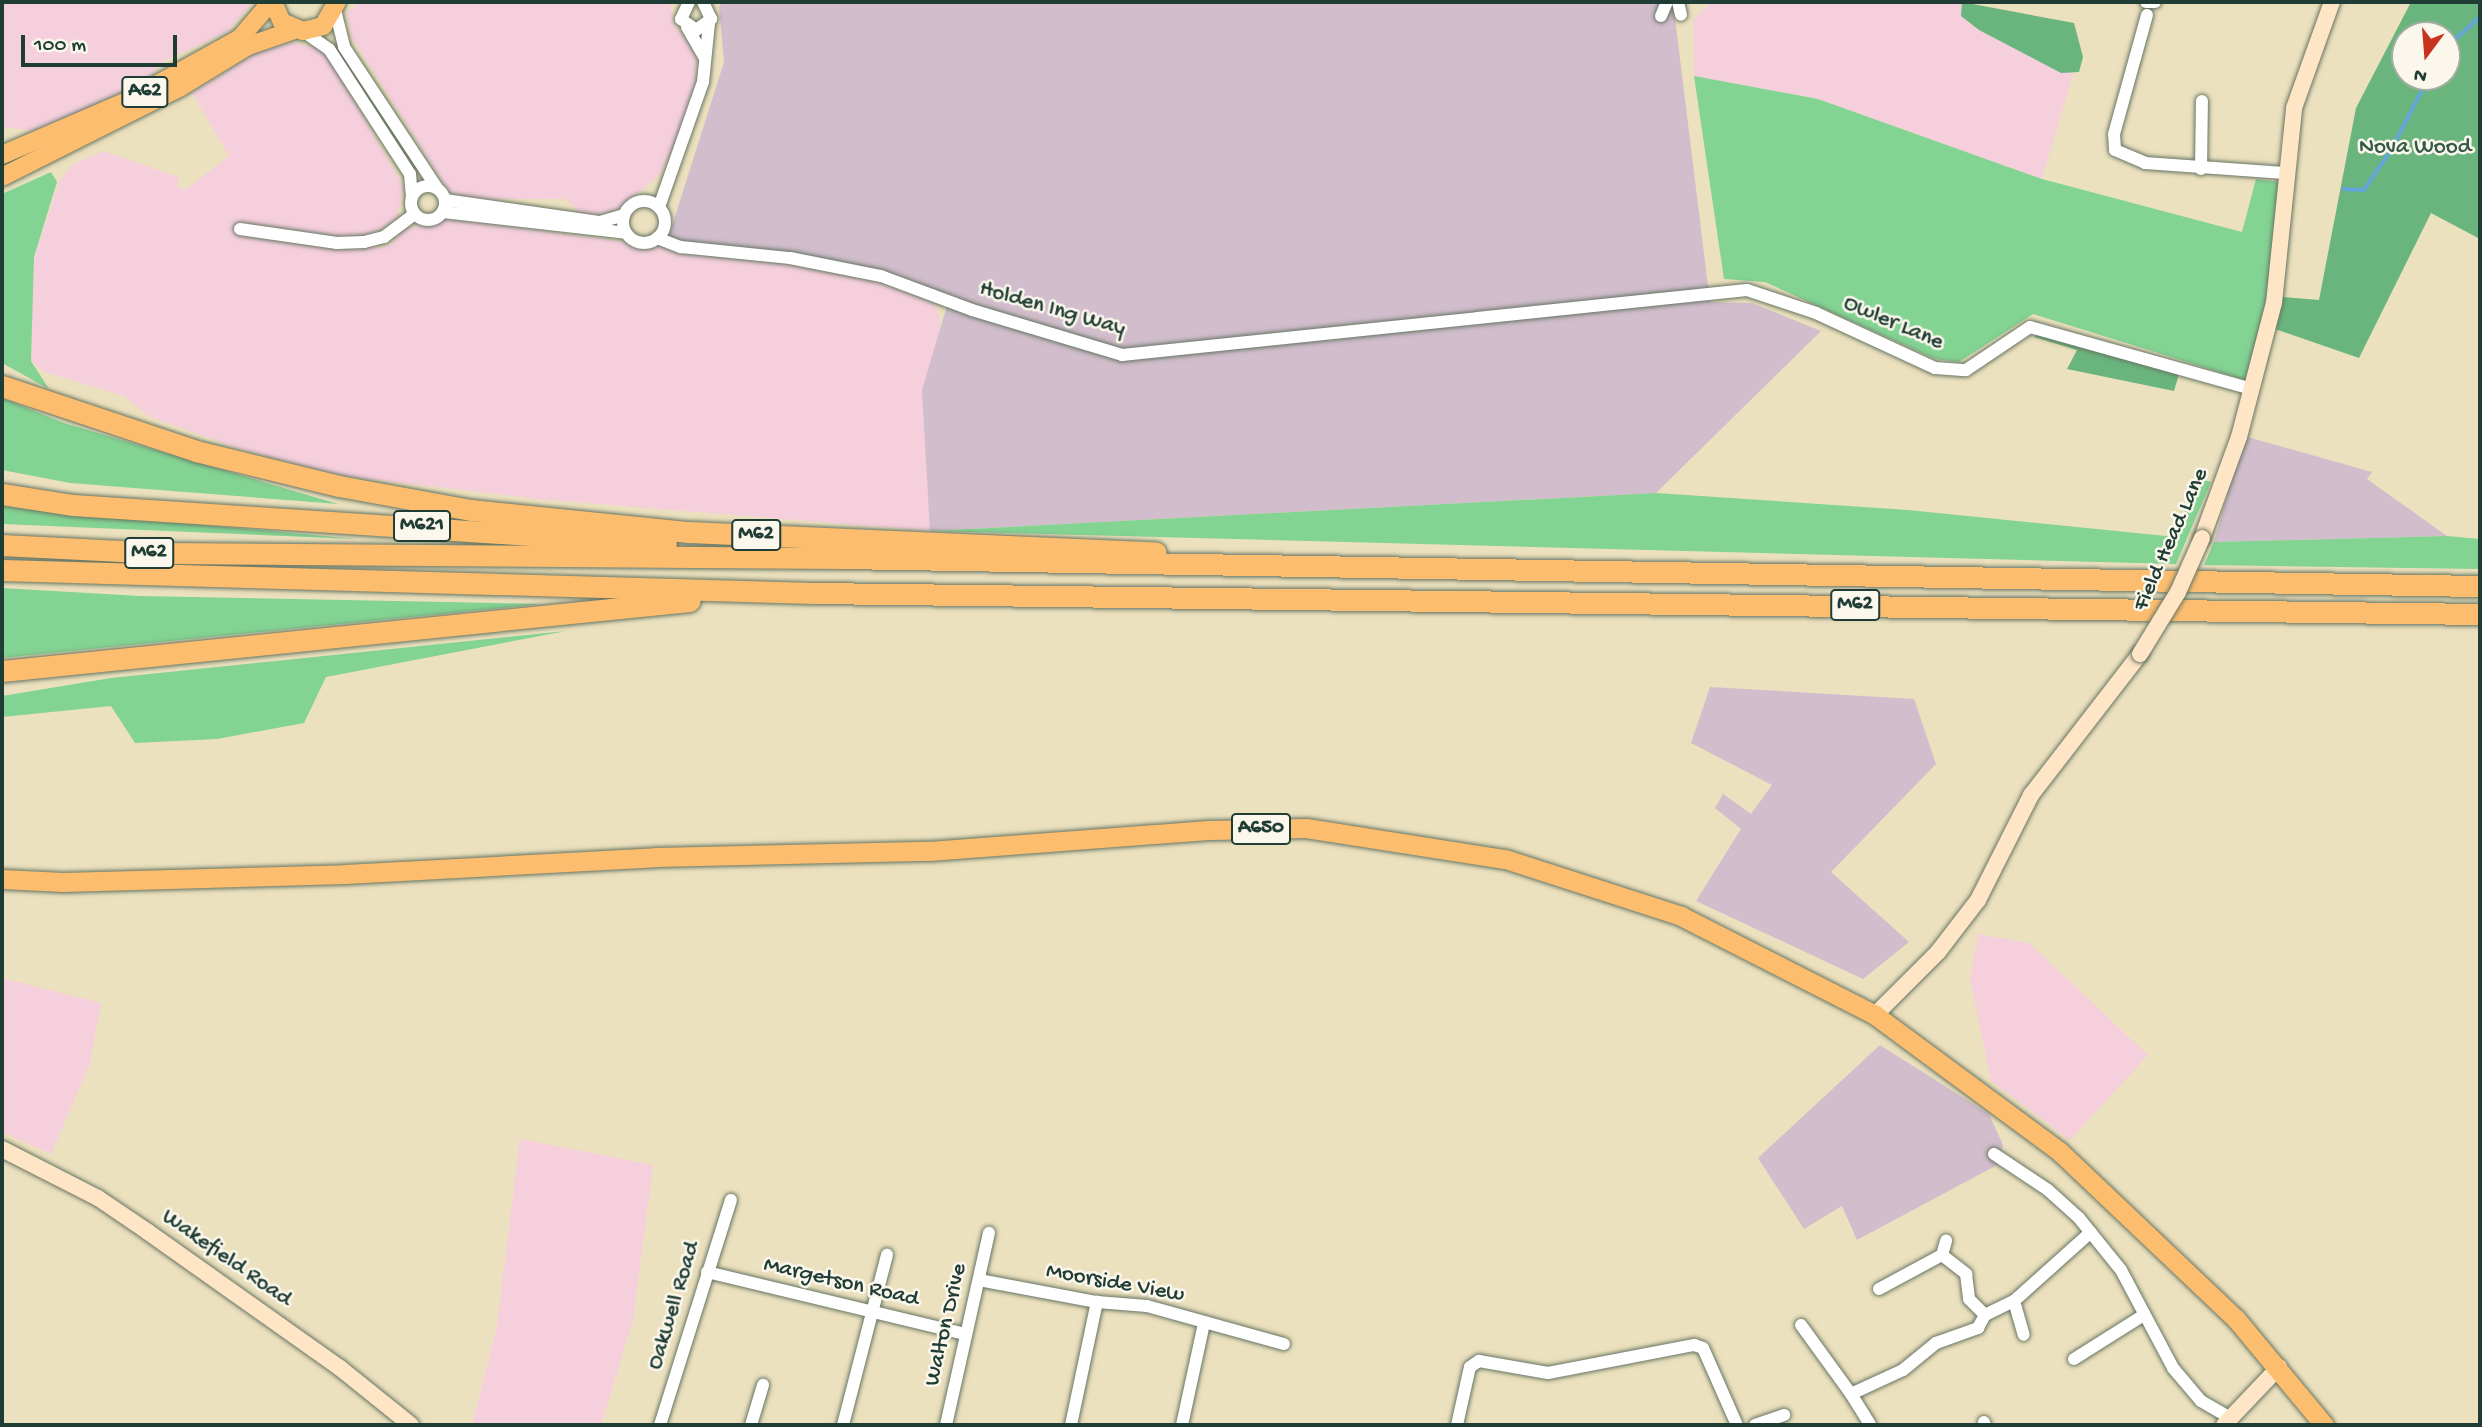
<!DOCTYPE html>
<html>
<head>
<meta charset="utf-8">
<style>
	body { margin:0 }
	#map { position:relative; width:2482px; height:1427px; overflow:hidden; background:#ece1be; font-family:"Gochi Hand",sans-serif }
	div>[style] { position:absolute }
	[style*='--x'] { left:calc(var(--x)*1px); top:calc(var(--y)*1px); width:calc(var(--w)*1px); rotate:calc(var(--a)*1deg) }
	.built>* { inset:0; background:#f5cfdc }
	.industrial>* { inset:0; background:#d1bdcc }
	.green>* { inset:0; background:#83d393 }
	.forest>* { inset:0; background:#6ab57d }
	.stream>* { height:3.5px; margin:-1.75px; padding:0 1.75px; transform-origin:1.75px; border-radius:1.75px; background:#64a5d8 }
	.roads { filter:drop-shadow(0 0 2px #677664) drop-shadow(0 0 2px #677664) }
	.minor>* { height:12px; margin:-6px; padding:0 6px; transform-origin:6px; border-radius:6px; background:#fff }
	.minor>.ring { margin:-6px; padding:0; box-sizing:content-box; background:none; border:12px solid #fff; border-radius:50% }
	.secondary>* { height:16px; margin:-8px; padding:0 8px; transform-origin:8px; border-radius:8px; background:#fee5c5 }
	.primary>* { height:18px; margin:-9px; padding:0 9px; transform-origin:9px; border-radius:9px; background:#fcbd6f }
	.trunk>* { height:19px; margin:-9.5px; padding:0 9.5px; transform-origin:9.5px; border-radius:9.5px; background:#fcbd6f }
	.motorway>* { height:21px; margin:-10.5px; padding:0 10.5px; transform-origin:10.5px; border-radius:10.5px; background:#fcbd6f }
	.bridges { filter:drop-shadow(0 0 2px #677664) drop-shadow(0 0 2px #677664) }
	.secondary-bridge>* { height:16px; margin:-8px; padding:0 8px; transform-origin:8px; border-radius:8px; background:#fee5c5 }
	span { translate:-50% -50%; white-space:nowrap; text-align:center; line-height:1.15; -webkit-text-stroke:5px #fbf7ec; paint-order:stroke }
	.shield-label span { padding:2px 5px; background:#fbf7ec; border:2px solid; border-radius:5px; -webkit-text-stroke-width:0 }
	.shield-label { font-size:21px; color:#1f3d34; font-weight:700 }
	.park-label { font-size:23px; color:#335b47 }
	.street-label { font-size:23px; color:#1f3d34 }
	.frame { position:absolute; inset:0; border:4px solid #1f3d34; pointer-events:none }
	.north { position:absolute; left:2391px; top:21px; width:70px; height:70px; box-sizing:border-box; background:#fbf7ec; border:2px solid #a3ada2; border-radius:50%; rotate:196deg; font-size:19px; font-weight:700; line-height:28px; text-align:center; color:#1f3d34 }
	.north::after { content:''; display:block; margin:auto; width:24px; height:32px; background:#c8321e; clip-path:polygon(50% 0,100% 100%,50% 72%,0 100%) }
	.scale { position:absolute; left:21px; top:35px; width:156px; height:32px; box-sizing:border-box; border:4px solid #1f3d34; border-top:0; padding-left:9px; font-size:21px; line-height:24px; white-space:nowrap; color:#1f3d34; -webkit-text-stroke:5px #fbf7ec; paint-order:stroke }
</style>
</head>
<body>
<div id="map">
	<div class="built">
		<i style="clip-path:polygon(2px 2px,253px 2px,227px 32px,164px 61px,142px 83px,36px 131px,2px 127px)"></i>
		<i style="clip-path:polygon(361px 2px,670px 2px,673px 22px,696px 54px,697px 82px,681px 135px,661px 173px,624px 206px,601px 215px,580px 213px,566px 199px,460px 199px,449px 192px,351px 36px,347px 12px)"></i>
		<i style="clip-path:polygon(1711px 2px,1958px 2px,2077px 61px,2042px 179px,1818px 99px,1694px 76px,1693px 20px)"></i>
		<i style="clip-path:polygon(294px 43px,316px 47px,330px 59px,404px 187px,396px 221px,372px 234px,378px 249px,391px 244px,405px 229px,445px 218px,770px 261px,879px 282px,934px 302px,940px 319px,930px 531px,538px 499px,334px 475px,237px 448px,148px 416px,124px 396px,44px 372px,31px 361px,34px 257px,60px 180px,72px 165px,103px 151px,179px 177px,177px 186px,185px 190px,229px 156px,192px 93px,259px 51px)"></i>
		<i style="clip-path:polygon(1978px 934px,2029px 943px,2148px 1055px,2070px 1140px,1991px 1081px,1970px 979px)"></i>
		<i style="clip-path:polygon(2px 978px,101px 1003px,90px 1063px,51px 1154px,2px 1132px)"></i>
		<i style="clip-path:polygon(520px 1139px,653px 1165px,633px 1320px,601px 1425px,472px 1425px,497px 1325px)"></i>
	</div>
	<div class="industrial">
		<i style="clip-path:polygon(723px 2px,1673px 2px,1710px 302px,1752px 303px,1821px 331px,1656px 493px,930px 531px,922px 390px,948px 302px,867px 273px,665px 248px,724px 62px,719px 6px)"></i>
		<i style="clip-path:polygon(2244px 436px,2372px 472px,2367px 479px,2447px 536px,2214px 542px)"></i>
		<i style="clip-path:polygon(1710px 687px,1914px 699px,1936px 764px,1831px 872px,1909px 942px,1863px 979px,1696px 901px,1741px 829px,1715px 808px,1723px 794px,1751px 814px,1772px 785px,1691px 743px)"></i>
		<i style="clip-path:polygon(1880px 1045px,1989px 1114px,2003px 1145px,1999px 1164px,1857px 1240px,1842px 1206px,1804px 1229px,1758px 1158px)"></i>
	</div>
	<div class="green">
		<i style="clip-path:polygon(1694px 76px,1818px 99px,2042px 179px,2242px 232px,2256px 179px,2279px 182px,2270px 300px,2248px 381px,2033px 314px,1959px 362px,1935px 359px,1765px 282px,1724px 279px)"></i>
		<i style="clip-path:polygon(51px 172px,57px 182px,34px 257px,31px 361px,49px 389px,2px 363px,2px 194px)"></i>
		<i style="clip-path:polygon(2px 398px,64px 423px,338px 504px,70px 483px,2px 470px)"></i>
		<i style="clip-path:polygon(2196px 478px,2211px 482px,2176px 564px,930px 531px,1656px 493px,1908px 510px,2176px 537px)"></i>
		<i style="clip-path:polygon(2px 504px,19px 508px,357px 539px,2px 524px)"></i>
		<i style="clip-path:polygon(2447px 536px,2480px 539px,2480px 569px,2204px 565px,2214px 542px)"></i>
		<i style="clip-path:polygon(2px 588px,140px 596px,542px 604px,2px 658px)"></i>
		<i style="clip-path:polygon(566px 631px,326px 677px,304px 723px,217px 739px,135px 743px,111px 706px,2px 717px,2px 696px,111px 678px)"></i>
	</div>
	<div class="forest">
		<i style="clip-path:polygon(1962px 2px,2074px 23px,2083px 57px,2079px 72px,2061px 73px,1979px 30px,1961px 16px)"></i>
		<i style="clip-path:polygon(evenodd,2411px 2px,2480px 2px,2480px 239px,2431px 213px,2359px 358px,2275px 329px,2283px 297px,2319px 300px,2356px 108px,2411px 2px,2405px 35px,2447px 35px,2447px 77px,2405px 77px,2405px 35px)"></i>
		<i style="clip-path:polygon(2039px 333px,2179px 374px,2174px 391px,2067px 369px,2077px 350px,2034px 337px)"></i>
	</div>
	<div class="stream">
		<i style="--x:2447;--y:47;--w:45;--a:-42.3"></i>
		<i style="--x:2344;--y:189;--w:20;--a:3"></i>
		<i style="--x:2364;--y:190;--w:46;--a:-55.6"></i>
		<i style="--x:2390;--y:152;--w:85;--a:-62.5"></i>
	</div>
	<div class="roads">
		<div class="minor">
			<i style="--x:689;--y:2;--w:19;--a:115"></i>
			<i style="--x:681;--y:19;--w:19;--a:36"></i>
			<i style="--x:696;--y:30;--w:19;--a:-36"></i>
			<i style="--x:711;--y:19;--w:19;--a:-115"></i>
			<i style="--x:1678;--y:2;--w:13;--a:77"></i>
			<i style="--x:2146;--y:2;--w:9;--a:0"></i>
			<i style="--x:335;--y:10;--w:38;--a:76"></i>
			<i style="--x:344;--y:47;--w:169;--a:56.6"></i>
			<i style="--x:2147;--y:15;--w:123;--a:105.5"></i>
			<i style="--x:2114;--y:134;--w:16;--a:86"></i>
			<i style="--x:2115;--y:150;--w:33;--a:23"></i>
			<i style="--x:2145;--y:163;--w:140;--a:4.1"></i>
			<i style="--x:1661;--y:16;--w:15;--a:-67"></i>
			<i style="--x:687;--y:27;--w:36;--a:60"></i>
			<i style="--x:303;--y:31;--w:32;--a:35"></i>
			<i style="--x:329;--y:49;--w:149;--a:57.1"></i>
			<i style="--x:410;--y:174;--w:23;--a:85"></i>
			<i style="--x:2201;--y:169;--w:68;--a:-89.2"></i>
			<i class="ring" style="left:411px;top:186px;width:22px;height:22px"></i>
			<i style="--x:445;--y:200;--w:157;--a:8.1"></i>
			<i style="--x:600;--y:222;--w:25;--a:-16"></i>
			<i class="ring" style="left:623px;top:201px;width:30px;height:30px"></i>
			<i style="--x:659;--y:207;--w:133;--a:-70.6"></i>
			<i style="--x:703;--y:82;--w:59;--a:-84.2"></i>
			<i style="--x:443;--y:212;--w:184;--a:6.5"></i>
			<i style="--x:240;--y:229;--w:98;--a:8.2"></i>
			<i style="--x:337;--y:243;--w:27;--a:-2"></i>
			<i style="--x:364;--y:242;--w:21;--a:-14"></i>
			<i style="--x:384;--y:237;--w:38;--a:-37"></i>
			<i style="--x:657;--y:238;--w:26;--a:21"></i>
			<i style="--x:681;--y:247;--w:110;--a:5.8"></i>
			<i style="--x:790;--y:258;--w:93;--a:11.2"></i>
			<i style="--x:881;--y:276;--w:97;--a:20.5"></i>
			<i style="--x:972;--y:310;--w:157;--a:16.7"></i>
			<i style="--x:1122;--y:355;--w:628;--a:-5.94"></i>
			<i style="--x:1747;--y:290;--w:73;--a:18.4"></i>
			<i style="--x:1816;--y:313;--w:131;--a:24.8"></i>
			<i style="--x:1935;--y:368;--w:31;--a:4"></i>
			<i style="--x:1966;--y:370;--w:77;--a:-33.9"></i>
			<i style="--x:2030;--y:327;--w:230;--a:15.6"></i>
			<i style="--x:1994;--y:1154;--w:65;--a:33.7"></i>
			<i style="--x:2048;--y:1190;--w:42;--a:42.1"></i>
			<i style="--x:2079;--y:1218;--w:67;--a:51.1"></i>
			<i style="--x:2121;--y:1270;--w:111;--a:62"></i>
			<i style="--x:2173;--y:1368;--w:43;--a:49.7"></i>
			<i style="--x:2201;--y:1401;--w:32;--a:30"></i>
			<i style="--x:1942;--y:1255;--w:15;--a:-74"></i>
			<i style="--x:707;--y:1272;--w:265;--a:13.5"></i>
			<i style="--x:979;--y:1280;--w:120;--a:10.6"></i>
			<i style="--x:1097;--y:1302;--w:50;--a:4.6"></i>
			<i style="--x:1147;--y:1306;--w:142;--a:15.5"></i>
			<i style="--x:1879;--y:1289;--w:72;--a:-28.4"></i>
			<i style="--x:1942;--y:1255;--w:31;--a:38"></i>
			<i style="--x:1966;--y:1274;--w:25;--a:83"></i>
			<i style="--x:1969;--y:1299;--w:23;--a:45"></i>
			<i style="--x:2014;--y:1301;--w:35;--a:74"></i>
			<i style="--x:1801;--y:1325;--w:85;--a:54.1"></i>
			<i style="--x:1851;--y:1394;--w:57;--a:-24.8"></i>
			<i style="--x:1903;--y:1370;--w:43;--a:-39.3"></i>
			<i style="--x:1936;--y:1343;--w:45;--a:-19.7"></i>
			<i style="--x:1978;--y:1328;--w:15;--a:-62"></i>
			<i style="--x:1985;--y:1315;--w:32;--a:-26"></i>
			<i style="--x:2014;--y:1301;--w:103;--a:-41.9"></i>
			<i style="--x:2074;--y:1359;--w:83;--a:-32.2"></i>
			<i style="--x:1851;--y:1394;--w:36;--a:58"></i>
			<i style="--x:1984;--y:1422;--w:3;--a:72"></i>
			<i style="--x:660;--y:1425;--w:236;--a:-72.5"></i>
			<i style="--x:751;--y:1425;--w:42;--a:-73.3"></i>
			<i style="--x:843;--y:1425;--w:176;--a:-75.5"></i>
			<i style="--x:946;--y:1425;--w:197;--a:-77.4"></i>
			<i style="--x:1071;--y:1425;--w:126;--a:-78.1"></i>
			<i style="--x:1182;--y:1425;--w:104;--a:-77.8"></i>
			<i style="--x:1457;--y:1425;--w:59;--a:-77.4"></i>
			<i style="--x:1470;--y:1367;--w:11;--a:-34"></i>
			<i style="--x:1479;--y:1361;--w:70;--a:9.9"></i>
			<i style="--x:1548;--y:1373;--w:149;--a:-10.9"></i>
			<i style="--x:1694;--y:1345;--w:9;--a:18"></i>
			<i style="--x:1703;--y:1348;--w:84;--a:66.2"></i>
			<i style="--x:1755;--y:1425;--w:31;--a:-19"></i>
		</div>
		<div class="secondary">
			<i style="--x:2202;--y:538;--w:108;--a:-69.9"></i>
			<i style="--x:2239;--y:437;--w:138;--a:-75.4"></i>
			<i style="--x:2274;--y:303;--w:196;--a:-84.1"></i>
			<i style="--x:2294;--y:108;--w:113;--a:-70.3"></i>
			<i style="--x:1875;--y:1015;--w:89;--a:-45"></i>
			<i style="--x:1938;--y:952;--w:66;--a:-52.4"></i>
			<i style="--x:1978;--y:900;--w:118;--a:-63.2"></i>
			<i style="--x:2031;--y:795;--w:178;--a:-52.3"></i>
			<i style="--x:2;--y:1149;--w:108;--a:27"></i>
			<i style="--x:98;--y:1198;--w:60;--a:34.2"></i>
			<i style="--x:148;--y:1232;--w:235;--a:35.3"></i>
			<i style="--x:340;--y:1368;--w:91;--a:38.8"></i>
			<i style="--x:2224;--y:1425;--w:80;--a:-46.5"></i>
		</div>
		<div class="primary">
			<i style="--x:273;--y:2;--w:22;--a:66"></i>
			<i style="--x:282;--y:22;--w:23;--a:23"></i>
			<i style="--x:303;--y:31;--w:21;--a:-14"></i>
			<i style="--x:323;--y:26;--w:28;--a:-60"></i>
			<i style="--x:2;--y:155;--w:136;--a:-23.4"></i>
			<i style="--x:127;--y:101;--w:129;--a:-29.1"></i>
			<i style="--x:240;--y:38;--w:48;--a:-49.3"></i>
			<i style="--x:2;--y:177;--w:198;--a:-26.7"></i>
			<i style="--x:179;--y:88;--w:81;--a:-31.3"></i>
			<i style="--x:248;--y:46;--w:49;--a:-19.2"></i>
		</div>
		<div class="trunk">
			<i style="--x:2;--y:879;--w:61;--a:2.8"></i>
			<i style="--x:63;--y:882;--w:282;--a:-1.6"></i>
			<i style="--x:345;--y:874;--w:311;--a:-3.1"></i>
			<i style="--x:656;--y:857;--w:273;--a:-1.3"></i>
			<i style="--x:929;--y:851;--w:283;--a:-4.3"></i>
			<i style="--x:1211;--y:830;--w:95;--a:-1.2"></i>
			<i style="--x:1306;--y:828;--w:201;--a:8.9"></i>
			<i style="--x:1505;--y:859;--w:185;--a:17.9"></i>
			<i style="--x:1681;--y:916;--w:218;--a:27"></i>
			<i style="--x:1875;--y:1015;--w:230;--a:36.5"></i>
			<i style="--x:2060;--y:1152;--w:243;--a:43.5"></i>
			<i style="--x:2236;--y:1319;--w:138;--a:50.3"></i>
		</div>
		<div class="motorway">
			<i style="--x:2;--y:386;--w:205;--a:18.5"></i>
			<i style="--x:196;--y:451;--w:147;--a:13.8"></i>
			<i style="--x:339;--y:486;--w:134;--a:10.3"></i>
			<i style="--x:471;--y:510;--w:219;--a:5.8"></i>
			<i style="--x:689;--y:532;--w:467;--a:2.5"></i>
			<i style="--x:2;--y:494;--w:72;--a:8.8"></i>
			<i style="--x:73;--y:505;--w:594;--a:3.76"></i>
			<i style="--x:2;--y:545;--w:159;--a:2.9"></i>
			<i style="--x:161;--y:553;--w:681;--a:0.42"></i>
			<i style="--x:842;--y:558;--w:1638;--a:0.98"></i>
			<i style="--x:2;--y:570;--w:811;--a:1.62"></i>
			<i style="--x:813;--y:593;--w:1667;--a:0.72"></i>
			<i style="--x:2;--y:671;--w:691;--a:-5.82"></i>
		</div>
	</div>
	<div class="bridges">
		<div class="secondary-bridge">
			<i style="--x:2140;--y:654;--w:73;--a:-58.5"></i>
			<i style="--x:2178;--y:592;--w:59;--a:-66"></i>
		</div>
	</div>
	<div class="shield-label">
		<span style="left:145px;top:92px">A62</span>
		<span style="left:422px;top:526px">M621</span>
		<span style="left:756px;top:535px">M62</span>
		<span style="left:149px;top:553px">M62</span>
		<span style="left:1855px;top:605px">M62</span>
		<span style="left:1261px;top:829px">A650</span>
	</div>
	<div class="park-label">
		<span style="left:2415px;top:148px">Nova Wood</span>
	</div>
	<div class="street-label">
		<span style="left:1052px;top:310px;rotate:16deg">Holden Ing Way</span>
		<span style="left:1893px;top:324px;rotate:23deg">Owler Lane</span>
		<span style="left:2172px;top:540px;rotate:-66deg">Field Head Lane</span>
		<span style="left:226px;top:1259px;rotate:35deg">Wakefield Road</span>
		<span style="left:841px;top:1283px;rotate:13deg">Margetson Road</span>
		<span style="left:1115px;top:1284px;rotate:10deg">Moorside View</span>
		<span style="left:675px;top:1306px;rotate:-73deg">Oakwell Road</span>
		<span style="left:947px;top:1325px;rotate:-77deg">Walton Drive</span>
	</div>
	<div class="frame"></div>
	<div class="north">N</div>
	<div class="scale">100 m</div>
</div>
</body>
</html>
